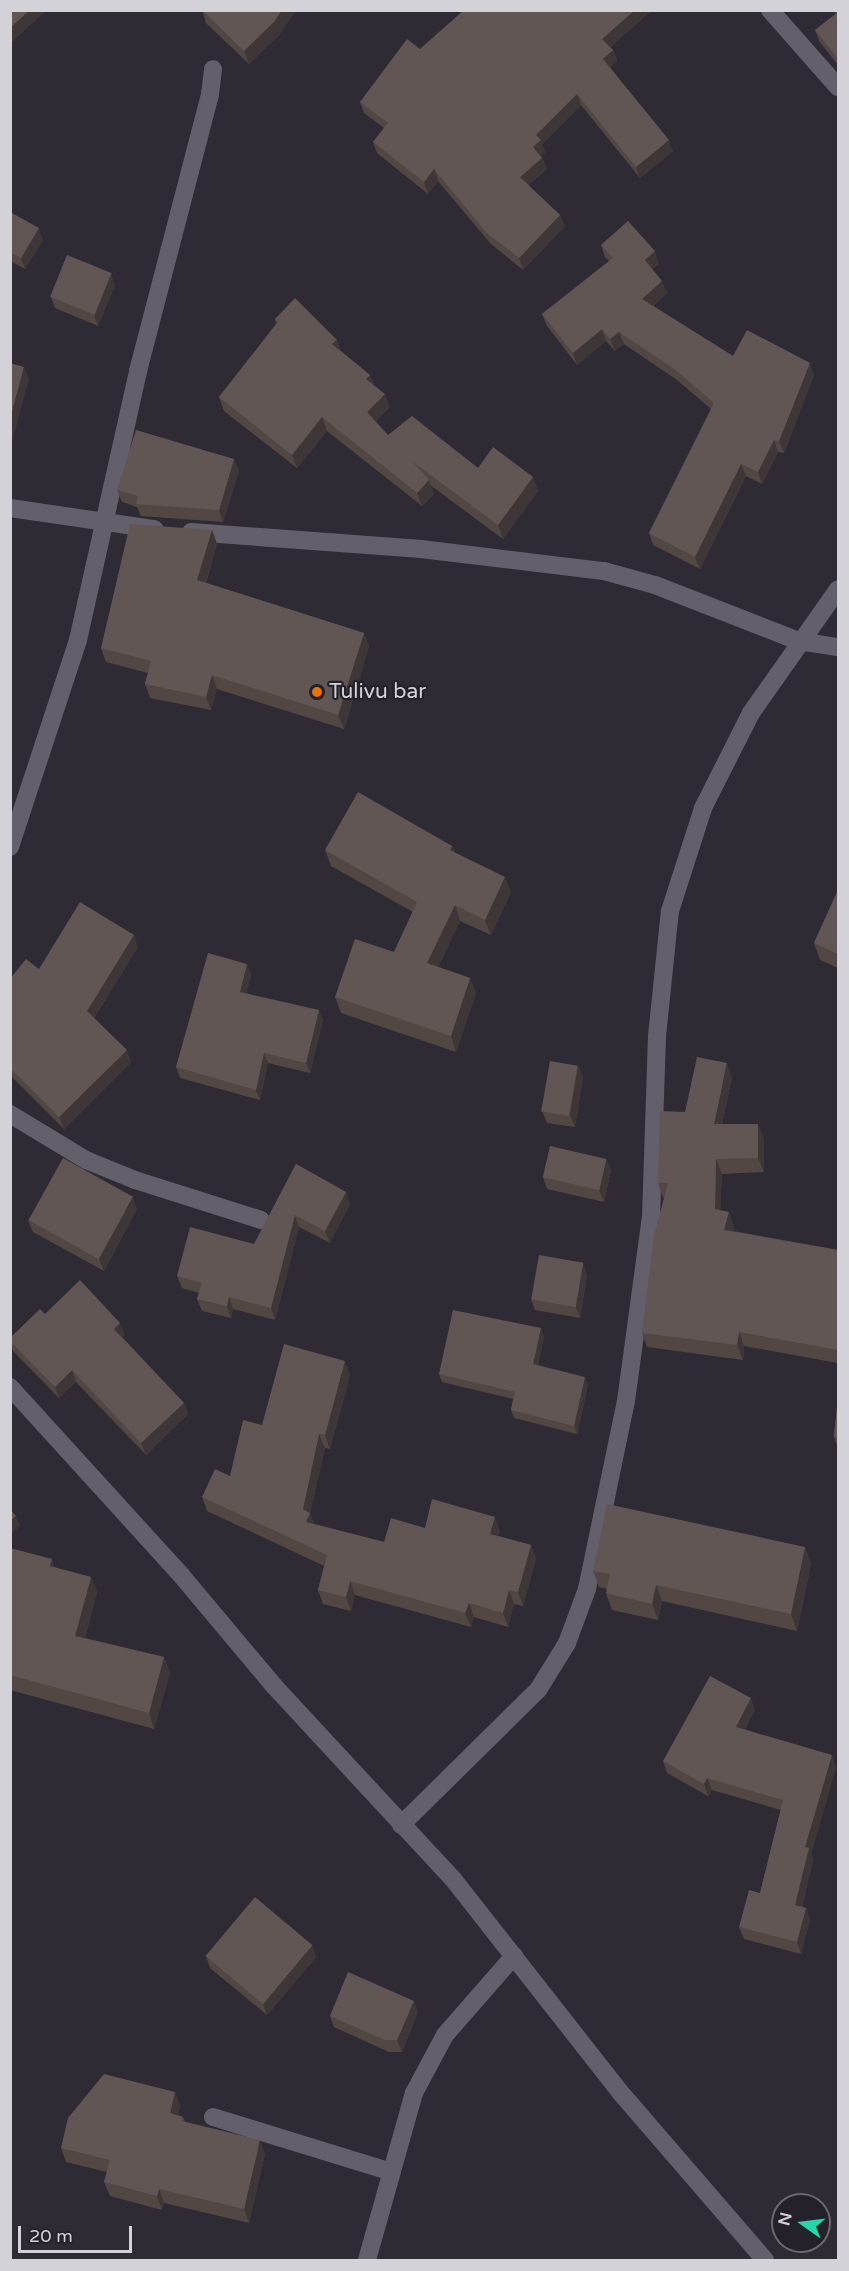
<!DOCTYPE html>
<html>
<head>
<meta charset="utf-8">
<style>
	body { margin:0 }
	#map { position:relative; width:849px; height:2271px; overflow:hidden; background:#2e2b35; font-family:"Varela Round",sans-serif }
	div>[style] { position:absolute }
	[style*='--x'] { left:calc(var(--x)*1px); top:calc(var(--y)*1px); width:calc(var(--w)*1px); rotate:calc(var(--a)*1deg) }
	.minor>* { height:18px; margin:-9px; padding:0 9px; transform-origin:9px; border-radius:9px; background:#63606c }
	.wall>* { inset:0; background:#534744 }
	.shaded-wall>* { inset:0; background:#3e3637 }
	.building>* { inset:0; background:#615654; transform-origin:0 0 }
	.dots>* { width:16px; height:16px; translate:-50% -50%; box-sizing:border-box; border:3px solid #24212b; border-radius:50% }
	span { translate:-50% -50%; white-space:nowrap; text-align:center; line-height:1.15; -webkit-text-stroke:4.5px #24212b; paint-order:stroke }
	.poi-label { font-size:21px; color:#d4d2d9 }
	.left { translate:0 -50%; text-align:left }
	.frame { position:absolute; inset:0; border:12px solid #d4d2d9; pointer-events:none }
	.north { position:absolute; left:771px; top:2193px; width:60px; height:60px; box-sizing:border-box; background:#24212b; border:2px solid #6a6871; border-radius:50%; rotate:284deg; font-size:16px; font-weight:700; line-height:24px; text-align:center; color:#d4d2d9 }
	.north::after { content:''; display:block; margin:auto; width:21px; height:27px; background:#26d5ae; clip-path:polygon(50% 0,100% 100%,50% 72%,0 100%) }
	.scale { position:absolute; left:18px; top:2226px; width:114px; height:27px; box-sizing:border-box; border:3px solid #d4d2d9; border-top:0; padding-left:8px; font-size:18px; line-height:21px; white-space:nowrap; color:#d4d2d9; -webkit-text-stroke:4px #24212b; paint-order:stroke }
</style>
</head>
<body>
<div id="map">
	<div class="minor">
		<i style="--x:770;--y:10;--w:103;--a:48.6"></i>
		<i style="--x:10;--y:508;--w:146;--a:8.3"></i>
		<i style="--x:191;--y:532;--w:231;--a:4.2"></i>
		<i style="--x:421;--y:549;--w:184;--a:6.9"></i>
		<i style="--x:604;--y:571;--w:53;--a:15.4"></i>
		<i style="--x:655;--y:585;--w:155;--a:21.3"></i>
		<i style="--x:799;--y:641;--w:39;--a:9"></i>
		<i style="--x:10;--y:847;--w:218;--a:-71.8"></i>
		<i style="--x:78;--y:640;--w:276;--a:-77.4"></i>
		<i style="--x:138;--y:371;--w:286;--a:-75.4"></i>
		<i style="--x:210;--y:94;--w:25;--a:-83"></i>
		<i style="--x:10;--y:1114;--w:89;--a:31.2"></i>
		<i style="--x:86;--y:1160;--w:53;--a:22.2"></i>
		<i style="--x:135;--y:1180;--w:132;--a:17.6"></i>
		<i style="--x:10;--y:1387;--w:254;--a:47.7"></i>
		<i style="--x:181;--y:1575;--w:146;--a:50"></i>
		<i style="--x:275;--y:1687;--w:262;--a:47.2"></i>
		<i style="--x:453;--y:1879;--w:271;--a:51.9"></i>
		<i style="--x:620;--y:2092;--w:222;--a:49.2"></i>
		<i style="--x:401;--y:1825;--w:192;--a:-44.6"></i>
		<i style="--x:538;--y:1690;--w:55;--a:-58.3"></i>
		<i style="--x:567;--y:1643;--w:58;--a:-69.7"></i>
		<i style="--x:587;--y:1589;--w:192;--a:-78.3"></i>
		<i style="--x:626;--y:1401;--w:186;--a:-82.3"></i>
		<i style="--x:651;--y:1217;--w:181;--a:-88.1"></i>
		<i style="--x:657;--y:1036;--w:126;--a:-84.1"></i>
		<i style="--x:670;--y:911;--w:108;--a:-72.2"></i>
		<i style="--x:703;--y:808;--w:106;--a:-63.2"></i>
		<i style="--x:751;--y:713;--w:151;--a:-54.9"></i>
		<i style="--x:213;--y:2117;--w:187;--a:17.1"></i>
		<i style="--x:367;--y:2260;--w:173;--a:-74.3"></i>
		<i style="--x:414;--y:2093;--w:66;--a:-61.9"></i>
		<i style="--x:445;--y:2035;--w:105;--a:-48.9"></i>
	</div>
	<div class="wall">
		<i style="clip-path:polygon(202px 10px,296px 10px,279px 35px,249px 64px,206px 23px)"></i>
		<i style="clip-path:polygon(461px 10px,652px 10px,610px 47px,613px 50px,617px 61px,610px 67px,673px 151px,640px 178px,581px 105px,542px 144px,545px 152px,541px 156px,542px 158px,547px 169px,528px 185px,560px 215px,565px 226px,523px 270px,490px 243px,438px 181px,428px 194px,377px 153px,373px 142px,384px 128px,364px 113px,360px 102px,462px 12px)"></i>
		<i style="clip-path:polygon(833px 10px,838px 10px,838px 65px,819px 41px,815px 30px,836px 14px)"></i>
		<i style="clip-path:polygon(10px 212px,43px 240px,25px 269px,10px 261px)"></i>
		<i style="clip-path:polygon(601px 245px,659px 264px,652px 269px,667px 293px,653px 306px,733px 356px,814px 375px,784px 453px,778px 452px,762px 484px,746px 476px,700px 569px,653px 545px,649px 533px,711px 409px,677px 380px,624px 344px,615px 351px,606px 341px,577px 365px,547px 326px,542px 314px,609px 261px,605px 257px)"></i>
		<i style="clip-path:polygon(115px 285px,98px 326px,55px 308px,51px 297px)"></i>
		<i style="clip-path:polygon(275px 319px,341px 351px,370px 375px,374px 385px,390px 407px,375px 422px,388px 435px,478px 468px,533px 477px,538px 491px,503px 539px,430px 485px,434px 494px,422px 506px,327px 431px,297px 468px,224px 411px,219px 397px,276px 324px)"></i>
		<i style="clip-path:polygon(234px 459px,239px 471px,223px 522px,141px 516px,137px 507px,122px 502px,117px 490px)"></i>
		<i style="clip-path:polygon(212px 530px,217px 544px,206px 583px,364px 633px,369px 646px,344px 729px,217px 689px,211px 710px,150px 698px,145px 684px,148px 673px,106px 662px,101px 648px)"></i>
		<i style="clip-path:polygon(452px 846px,455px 853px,511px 892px,491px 935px,460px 921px,438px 967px,470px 978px,476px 993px,456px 1052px,341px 1013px,335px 997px,394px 952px,413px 912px,331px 866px,325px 850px)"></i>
		<i style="clip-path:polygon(838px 890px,838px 968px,820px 960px,814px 943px)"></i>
		<i style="clip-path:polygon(138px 947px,94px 1018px,131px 1062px,64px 1129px,10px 1075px,10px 979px,39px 969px)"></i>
		<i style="clip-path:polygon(247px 964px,251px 975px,246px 993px,323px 1020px,310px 1073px,268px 1063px,260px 1100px,180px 1078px,176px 1067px)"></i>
		<i style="clip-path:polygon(578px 1066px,583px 1077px,575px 1127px,547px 1123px,542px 1111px)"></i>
		<i style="clip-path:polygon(732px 1077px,722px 1124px,764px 1138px,764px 1172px,722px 1174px,720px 1210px,734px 1227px,733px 1231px,838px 1250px,838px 1363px,744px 1346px,743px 1360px,647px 1347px,642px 1333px,664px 1198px,663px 1198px,658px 1183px,685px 1112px)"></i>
		<i style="clip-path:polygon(296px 1164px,346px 1192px,350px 1204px,330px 1243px,299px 1227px,275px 1320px,233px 1309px,231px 1318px,202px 1311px,197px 1299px,199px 1293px,182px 1288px,177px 1276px,254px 1244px)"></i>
		<i style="clip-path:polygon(611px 1170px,604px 1202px,547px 1189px,543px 1177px)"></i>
		<i style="clip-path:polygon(137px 1209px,104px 1271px,33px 1232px,28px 1220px)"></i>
		<i style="clip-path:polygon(587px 1275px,580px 1318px,535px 1310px,531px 1299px)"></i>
		<i style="clip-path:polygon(45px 1314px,125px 1335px,122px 1337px,184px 1403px,188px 1414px,146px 1455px,76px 1382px,59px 1398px,13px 1351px,10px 1343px,10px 1338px)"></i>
		<i style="clip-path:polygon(544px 1336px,538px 1365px,588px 1385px,577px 1434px,514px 1418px,511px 1410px,513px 1399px,442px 1382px,439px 1374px)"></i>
		<i style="clip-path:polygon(350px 1375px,330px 1449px,325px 1448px,310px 1513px,314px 1524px,384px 1542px,425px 1528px,500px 1531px,498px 1536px,531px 1545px,536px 1559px,523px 1606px,514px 1604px,508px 1627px,474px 1617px,471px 1627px,355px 1595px,351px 1611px,323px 1604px,318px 1590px,324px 1566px,207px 1511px,202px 1497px,230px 1476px,262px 1425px)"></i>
		<i style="clip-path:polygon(838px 1396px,838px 1449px,834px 1437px)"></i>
		<i style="clip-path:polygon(805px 1547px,811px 1564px,797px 1631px,662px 1601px,658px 1620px,612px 1610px,606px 1593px,607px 1589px,599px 1587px,593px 1571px)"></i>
		<i style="clip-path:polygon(10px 1548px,55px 1568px,91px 1577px,97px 1592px,85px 1638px,164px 1657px,170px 1673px,154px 1729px,10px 1690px)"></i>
		<i style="clip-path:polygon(755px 1710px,745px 1729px,836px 1767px,811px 1854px,813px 1860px,802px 1907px,806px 1908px,810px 1920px,801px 1954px,744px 1939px,739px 1927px,760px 1893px,781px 1810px,712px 1790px,708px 1796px,667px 1773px,663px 1761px)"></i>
		<i style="clip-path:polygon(312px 1945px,316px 1957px,267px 2015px,210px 1968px,206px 1956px)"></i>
		<i style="clip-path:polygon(418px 2012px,402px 2052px,389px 2052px,334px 2027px,330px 2016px)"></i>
		<i style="clip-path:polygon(175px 2092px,180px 2106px,178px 2115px,183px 2117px,185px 2122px,265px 2154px,249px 2223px,164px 2203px,162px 2210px,110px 2196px,104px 2182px,107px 2172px,66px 2162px,61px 2148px)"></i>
	</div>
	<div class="shaded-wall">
		<i style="clip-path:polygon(30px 10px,47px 10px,10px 44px,10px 28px)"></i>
		<i style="clip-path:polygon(282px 10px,296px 10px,279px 35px,249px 64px,244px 51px)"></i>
		<i style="clip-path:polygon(635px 10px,652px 10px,606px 50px,602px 39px)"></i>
		<i style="clip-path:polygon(613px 50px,617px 61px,607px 70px,603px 59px)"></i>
		<i style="clip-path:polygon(577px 94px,581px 105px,542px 144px,545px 152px,538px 158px,533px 147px,536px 135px)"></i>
		<i style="clip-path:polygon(669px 140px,673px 151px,640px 178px,636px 167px)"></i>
		<i style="clip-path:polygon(542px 158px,547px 169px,524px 188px,520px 177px)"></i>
		<i style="clip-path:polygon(434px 169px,438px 181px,428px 194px,424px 182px)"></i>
		<i style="clip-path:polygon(560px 215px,565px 226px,523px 270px,519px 258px)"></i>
		<i style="clip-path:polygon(39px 228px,43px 240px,25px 269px,21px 258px)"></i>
		<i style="clip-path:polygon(655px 251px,659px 264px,649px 272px,645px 260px)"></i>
		<i style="clip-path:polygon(111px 273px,115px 285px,98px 326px,94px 315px)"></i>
		<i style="clip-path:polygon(662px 281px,667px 293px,647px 311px,642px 299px)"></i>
		<i style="clip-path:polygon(602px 329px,606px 341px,577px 365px,573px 353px)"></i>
		<i style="clip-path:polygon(619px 332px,624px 344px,615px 351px,610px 339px)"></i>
		<i style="clip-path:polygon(337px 340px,342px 353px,332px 344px)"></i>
		<i style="clip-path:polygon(810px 363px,814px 375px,784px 453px,779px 441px)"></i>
		<i style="clip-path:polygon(24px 367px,29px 379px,13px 439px,10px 434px,10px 419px)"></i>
		<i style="clip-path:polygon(370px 375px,375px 388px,366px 379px)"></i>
		<i style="clip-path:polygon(385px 394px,390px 407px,372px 426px,367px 412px)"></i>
		<i style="clip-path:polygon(322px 417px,327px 431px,297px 468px,292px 455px)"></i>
		<i style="clip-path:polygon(774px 440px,778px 452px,762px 484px,758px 472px)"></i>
		<i style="clip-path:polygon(234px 459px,239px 471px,223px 522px,219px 510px)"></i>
		<i style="clip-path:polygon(741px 464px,746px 476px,700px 569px,695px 557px)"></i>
		<i style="clip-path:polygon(533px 477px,538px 491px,503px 539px,498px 525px)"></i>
		<i style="clip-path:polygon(429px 480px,434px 494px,422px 506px,417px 493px)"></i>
		<i style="clip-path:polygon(212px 530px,217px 544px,202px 594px,197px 580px)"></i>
		<i style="clip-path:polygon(364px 633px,369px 646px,344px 729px,338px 715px)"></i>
		<i style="clip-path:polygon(212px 675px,217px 689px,211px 710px,206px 697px)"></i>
		<i style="clip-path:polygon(452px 846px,458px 861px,450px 850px)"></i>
		<i style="clip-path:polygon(505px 877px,511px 892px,491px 935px,485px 920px)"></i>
		<i style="clip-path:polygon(455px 905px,460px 921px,433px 979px,427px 963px)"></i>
		<i style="clip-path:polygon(134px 935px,138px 947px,91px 1022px,87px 1011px)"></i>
		<i style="clip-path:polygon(247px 964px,251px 975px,244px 1002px,240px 992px)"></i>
		<i style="clip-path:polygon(470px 978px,476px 993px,456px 1052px,451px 1036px)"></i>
		<i style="clip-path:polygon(319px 1010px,323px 1020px,310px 1073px,306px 1063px)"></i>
		<i style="clip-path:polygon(127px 1050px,131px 1062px,64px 1129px,59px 1117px)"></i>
		<i style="clip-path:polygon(264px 1053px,268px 1063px,260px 1100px,256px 1090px)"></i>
		<i style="clip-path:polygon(727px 1063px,732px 1077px,719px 1138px,714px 1124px)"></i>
		<i style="clip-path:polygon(578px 1066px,583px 1077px,575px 1127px,570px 1115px)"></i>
		<i style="clip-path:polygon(758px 1124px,764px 1138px,764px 1172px,758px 1158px)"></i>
		<i style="clip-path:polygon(607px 1159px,611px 1170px,604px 1202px,599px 1190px)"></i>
		<i style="clip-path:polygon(716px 1159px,722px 1174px,720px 1223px,715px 1209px)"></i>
		<i style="clip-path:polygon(346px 1192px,350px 1204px,330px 1243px,325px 1231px)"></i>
		<i style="clip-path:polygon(133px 1197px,137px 1209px,104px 1271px,99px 1259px)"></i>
		<i style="clip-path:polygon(729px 1212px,734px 1227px,729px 1244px,724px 1230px)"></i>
		<i style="clip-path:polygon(295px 1215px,299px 1227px,275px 1320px,271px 1308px)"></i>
		<i style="clip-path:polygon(583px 1263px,587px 1275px,580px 1318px,576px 1307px)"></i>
		<i style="clip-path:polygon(229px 1297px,233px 1309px,231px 1318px,227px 1306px)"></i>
		<i style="clip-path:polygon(120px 1323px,125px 1335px,119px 1340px,114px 1329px)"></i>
		<i style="clip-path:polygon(541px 1328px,544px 1336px,536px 1372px,533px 1364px)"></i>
		<i style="clip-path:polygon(739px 1332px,744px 1346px,743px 1360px,737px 1345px)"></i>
		<i style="clip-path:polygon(345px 1361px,350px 1375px,330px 1449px,325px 1435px)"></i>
		<i style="clip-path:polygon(72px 1370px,76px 1382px,59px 1398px,55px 1387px)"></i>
		<i style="clip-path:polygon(585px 1377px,588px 1385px,577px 1434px,574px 1426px)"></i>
		<i style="clip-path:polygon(184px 1403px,188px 1414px,146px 1455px,141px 1443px)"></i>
		<i style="clip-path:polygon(319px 1434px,325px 1448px,310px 1513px,315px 1527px,306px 1522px,303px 1509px)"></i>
		<i style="clip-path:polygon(16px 1516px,20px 1526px,10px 1535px,10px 1521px)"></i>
		<i style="clip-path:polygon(495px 1517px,500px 1531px,495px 1548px,490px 1534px)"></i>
		<i style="clip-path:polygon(531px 1545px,536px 1559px,523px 1606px,518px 1592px)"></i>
		<i style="clip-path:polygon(805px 1547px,811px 1564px,797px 1631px,791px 1614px)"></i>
		<i style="clip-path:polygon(52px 1559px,58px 1575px,50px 1566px)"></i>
		<i style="clip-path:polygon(91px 1577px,97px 1592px,81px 1652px,75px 1636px)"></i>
		<i style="clip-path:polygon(350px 1581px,355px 1595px,351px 1611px,346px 1597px)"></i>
		<i style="clip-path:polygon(656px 1585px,662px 1601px,658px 1620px,652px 1604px)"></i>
		<i style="clip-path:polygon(509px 1590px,514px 1604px,508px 1627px,503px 1613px)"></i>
		<i style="clip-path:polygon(469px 1603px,474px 1617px,471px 1627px,465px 1613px)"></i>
		<i style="clip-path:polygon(164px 1657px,170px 1673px,154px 1729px,149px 1713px)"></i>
		<i style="clip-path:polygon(751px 1698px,755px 1710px,740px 1738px,736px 1727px)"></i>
		<i style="clip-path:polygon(832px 1755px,836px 1767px,811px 1854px,813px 1860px,799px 1917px,795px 1905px,805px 1847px)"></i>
		<i style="clip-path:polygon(707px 1778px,712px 1790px,708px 1796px,704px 1784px)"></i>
		<i style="clip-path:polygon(806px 1908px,810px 1920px,801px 1954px,797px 1942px)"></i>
		<i style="clip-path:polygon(312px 1945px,316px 1957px,267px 2015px,263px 2004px)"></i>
		<i style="clip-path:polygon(414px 2001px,418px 2012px,402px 2052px,397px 2040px)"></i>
		<i style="clip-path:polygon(175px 2092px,180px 2106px,175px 2127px,170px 2113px)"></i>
		<i style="clip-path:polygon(260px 2140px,265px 2154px,249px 2223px,244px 2209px)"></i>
		<i style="clip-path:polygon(159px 2189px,164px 2203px,162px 2210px,157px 2196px)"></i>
	</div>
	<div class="building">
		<i style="clip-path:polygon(10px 10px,30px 10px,10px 28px)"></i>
		<i style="clip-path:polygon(202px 10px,282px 10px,274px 22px,244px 51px)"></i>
		<i style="clip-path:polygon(464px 10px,635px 10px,602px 39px,613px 50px,603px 59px,669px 140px,636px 167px,577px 94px,536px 135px,541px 140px,533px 147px,542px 158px,520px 177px,560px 215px,519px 258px,486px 232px,434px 169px,424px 182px,373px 142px,388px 123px,360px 102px,407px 39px,420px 49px)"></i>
		<i style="clip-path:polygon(838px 12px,838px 59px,815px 30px)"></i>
		<i style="clip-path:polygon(10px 212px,39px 228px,21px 258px,10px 252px)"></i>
		<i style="clip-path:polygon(628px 221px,655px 251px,645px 260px,662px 281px,642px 299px,733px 356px,747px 330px,810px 363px,779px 441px,774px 440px,758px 472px,741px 464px,695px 557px,649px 533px,714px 403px,673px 368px,619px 332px,610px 339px,602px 329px,573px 353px,542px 314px,613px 258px,601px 245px)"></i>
		<i style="left:67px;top:255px;width:48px;height:45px;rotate:22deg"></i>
		<i style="clip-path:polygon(295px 298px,337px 340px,332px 344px,370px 375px,366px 379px,385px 394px,367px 412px,388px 435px,412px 416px,478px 468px,493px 447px,533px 477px,498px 525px,413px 462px,429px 480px,417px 493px,322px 417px,292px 455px,219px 397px,278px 322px,275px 319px)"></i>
		<i style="clip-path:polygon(10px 363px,24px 367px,10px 419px)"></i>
		<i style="clip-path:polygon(136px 430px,234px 459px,219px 510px,136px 504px,138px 496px,117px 490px)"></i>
		<i style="clip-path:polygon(130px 524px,212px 530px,197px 580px,364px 633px,338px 715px,212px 675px,206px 697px,145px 684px,151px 661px,101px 648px)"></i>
		<i style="clip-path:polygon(358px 792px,452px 846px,450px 850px,505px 877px,485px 920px,455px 905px,427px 963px,470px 978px,451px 1036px,335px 997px,355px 939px,394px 952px,417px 902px,325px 850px)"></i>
		<i style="clip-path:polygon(838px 890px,838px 954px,814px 943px)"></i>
		<i style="clip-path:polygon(80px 902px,134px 935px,87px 1011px,127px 1050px,59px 1117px,10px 1068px,10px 979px,26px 959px,39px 969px)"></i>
		<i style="clip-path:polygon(208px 953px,247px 964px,240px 992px,319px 1010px,306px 1063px,264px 1053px,256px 1090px,176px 1067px)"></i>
		<i style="clip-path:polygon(697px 1057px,727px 1063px,714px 1124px,758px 1124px,758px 1158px,716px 1159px,715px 1209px,729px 1212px,724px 1230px,838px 1250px,838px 1350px,739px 1332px,737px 1345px,642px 1333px,654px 1236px,668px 1183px,658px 1183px,660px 1111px,685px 1112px)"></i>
		<i style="left:550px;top:1061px;width:28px;height:51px;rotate:10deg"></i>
		<i style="left:550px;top:1146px;width:58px;height:32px;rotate:13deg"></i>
		<i style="left:63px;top:1158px;width:80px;height:71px;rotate:29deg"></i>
		<i style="clip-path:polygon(296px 1164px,346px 1192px,325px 1231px,295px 1215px,271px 1308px,229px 1297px,227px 1306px,197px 1299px,202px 1283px,177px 1276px,190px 1227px,254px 1244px)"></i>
		<i style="left:539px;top:1255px;width:45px;height:45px;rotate:10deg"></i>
		<i style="clip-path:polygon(80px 1280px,120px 1323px,114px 1329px,184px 1403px,141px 1443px,72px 1370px,55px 1387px,10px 1341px,10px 1338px,40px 1309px,45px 1314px)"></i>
		<i style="clip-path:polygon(453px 1310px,541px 1328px,533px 1364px,585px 1377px,574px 1426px,511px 1410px,515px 1392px,439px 1374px)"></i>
		<i style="clip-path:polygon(284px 1344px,345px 1361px,325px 1435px,319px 1434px,303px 1509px,310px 1513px,306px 1522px,384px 1542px,391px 1518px,425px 1528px,432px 1499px,495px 1517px,490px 1534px,531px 1545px,518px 1592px,509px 1590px,503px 1613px,469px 1603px,465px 1613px,350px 1581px,346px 1597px,318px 1590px,327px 1555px,202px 1497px,215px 1469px,230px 1476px,243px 1420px,262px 1425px)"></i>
		<i style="clip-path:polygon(838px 1396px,838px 1438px,834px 1437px)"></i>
		<i style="clip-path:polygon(607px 1504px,805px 1547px,791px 1614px,656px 1585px,652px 1604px,606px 1593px,610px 1574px,593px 1571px)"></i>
		<i style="clip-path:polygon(10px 1509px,16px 1516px,10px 1521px)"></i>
		<i style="clip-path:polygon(10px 1548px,52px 1559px,50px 1566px,91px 1577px,75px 1636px,164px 1657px,149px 1713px,10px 1675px)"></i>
		<i style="clip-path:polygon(710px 1676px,751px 1698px,736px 1727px,832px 1755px,805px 1847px,809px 1848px,795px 1905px,806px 1908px,797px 1942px,739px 1927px,749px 1890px,760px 1893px,783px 1800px,707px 1778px,704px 1784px,663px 1761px)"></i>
		<i style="left:255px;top:1897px;width:75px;height:77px;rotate:40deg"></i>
		<i style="clip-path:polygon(348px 1972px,414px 2001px,397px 2040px,385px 2040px,330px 2016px)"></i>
		<i style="clip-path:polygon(104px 2074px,175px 2092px,170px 2113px,183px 2117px,182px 2121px,260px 2140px,244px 2209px,159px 2189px,157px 2196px,104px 2182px,110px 2160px,61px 2148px,68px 2118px)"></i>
	</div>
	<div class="dots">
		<i style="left:317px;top:692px;background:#e8710a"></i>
	</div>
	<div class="poi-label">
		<span class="left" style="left:329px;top:692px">Tulivu bar</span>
	</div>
	<div class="frame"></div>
	<div class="north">N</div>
	<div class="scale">20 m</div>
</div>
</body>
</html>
